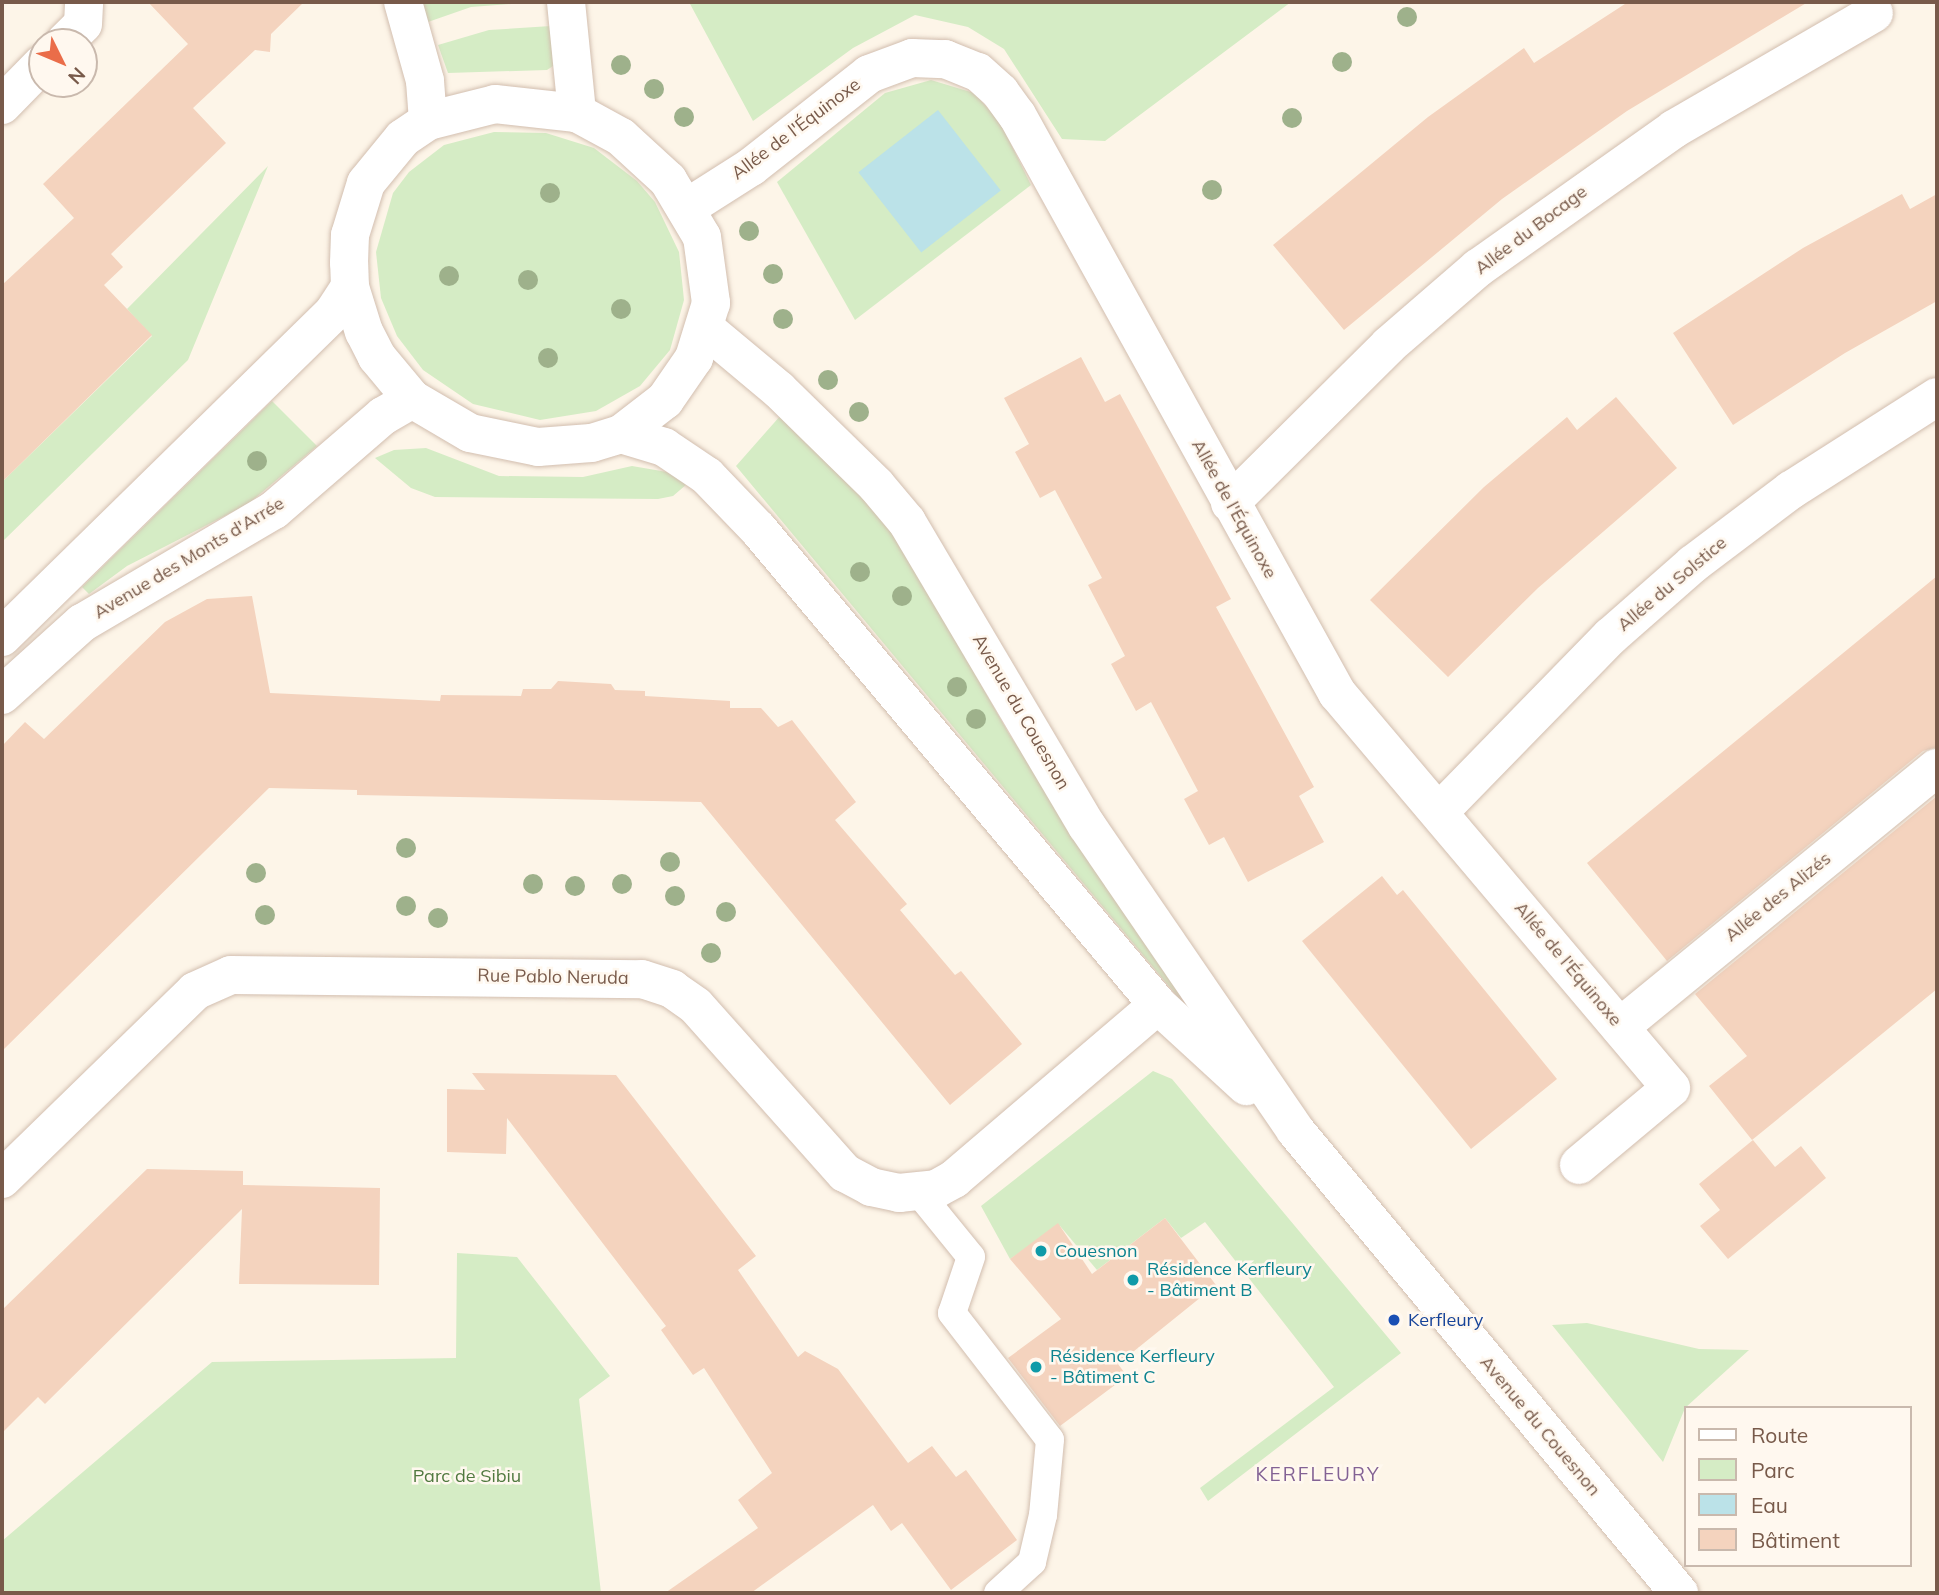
<!DOCTYPE html>
<html>
<head>
<meta charset="utf-8">
<style>
	body { margin:0 }
	#map { position:relative; width:1939px; height:1595px; overflow:hidden; background:#fdf5e8; font-family:Mulish,sans-serif }
	div>[style] { position:absolute }
	[style*='--x'] { left:calc(var(--x)*1px); top:calc(var(--y)*1px); width:calc(var(--w)*1px); rotate:calc(var(--a)*1deg) }
	.green>* { inset:0; background:#d5ecc5 }
	.water>* { inset:0; background:#bbe2e8; transform-origin:0 0 }
	.building>* { inset:0; background:#f4d3be }
	.roads { filter:drop-shadow(0 0 2px #d2beaf) drop-shadow(0 0 2px #d2beaf) }
	.service>* { height:28px; margin:-14px; padding:0 14px; transform-origin:14px; border-radius:14px; background:#fff }
	.minor>* { height:38px; margin:-19px; padding:0 19px; transform-origin:19px; border-radius:19px; background:#fff }
	.tertiary>* { height:38px; margin:-19px; padding:0 19px; transform-origin:19px; border-radius:19px; background:#fff }
	.trees>* { width:20px; height:20px; margin:-10px; border-radius:50%; background:#9eb18b }
	.dots>* { width:19px; height:19px; translate:-50% -50%; box-sizing:border-box; border:4px solid #fff8ef; border-radius:50% }
	span { translate:-50% -50%; white-space:nowrap; text-align:center; line-height:1.15; -webkit-text-stroke:5px #fff8ef; paint-order:stroke }
	.street-label { font-size:18px; color:#785a4a }
	.culture-label { font-size:18px; color:#0d838f }
	.left { translate:0 -50%; text-align:left }
	.transit-label { font-size:18px; color:#164399 }
	.park-label { font-size:18px; color:#50793f }
	.neighbourhood-label { font-size:19px; color:#836294; letter-spacing:2px }
	.frame { position:absolute; inset:0; border:4px solid #785a4a; pointer-events:none }
	.legend { position:absolute; left:1684px; top:1406px; width:228px; height:161px; box-sizing:border-box; background:#fff8ef; border:2px solid #c9b9ad; margin:0; padding:9px 12px; list-style:none; font-size:21px; color:#785a4a }
	.legend li { display:flex; align-items:center; gap:14px; height:35px }
	.legend b { width:35px; border:2px solid #c9b9ad }
	.north { position:absolute; left:28px; top:28px; width:70px; height:70px; box-sizing:border-box; background:#fff8ef; border:2px solid #c9b9ad; border-radius:50%; rotate:133deg; font-size:19px; font-weight:700; line-height:28px; text-align:center; color:#785a4a }
	.north::after { content:''; display:block; margin:auto; width:24px; height:32px; background:#ea6d49; clip-path:polygon(50% 0,100% 100%,50% 72%,0 100%) }
</style>
</head>
<body>
<div id="map">
	<div class="green">
		<i style="clip-path:polygon(420px 2px,538px 2px,471px 7px,428px 22px)"></i>
		<i style="clip-path:polygon(689px 2px,1291px 2px,1105px 141px,1062px 139px,1004px 49px,968px 27px,915px 15px,853px 48px,753px 121px)"></i>
		<i style="clip-path:polygon(551px 26px,553px 66px,547px 70px,448px 73px,438px 45px,489px 30px)"></i>
		<i style="clip-path:polygon(931px 80px,974px 93px,1000px 122px,1031px 185px,855px 320px,777px 182px,885px 93px)"></i>
		<i style="clip-path:polygon(494px 132px,546px 133px,594px 148px,637px 181px,655px 202px,679px 252px,684px 300px,670px 350px,640px 386px,596px 411px,540px 420px,473px 404px,423px 370px,397px 336px,381px 298px,376px 252px,393px 193px,409px 172px,444px 145px)"></i>
		<i style="clip-path:polygon(268px 166px,188px 360px,2px 542px,2px 482px,152px 336px,127px 309px)"></i>
		<i style="clip-path:polygon(272px 401px,317px 446px,248px 504px,127px 566px,89px 594px,82px 587px)"></i>
		<i style="clip-path:polygon(781px 415px,884px 514px,1009px 734px,1232px 1056px,1183px 1003px,736px 466px)"></i>
		<i style="clip-path:polygon(426px 448px,499px 476px,583px 477px,632px 466px,667px 472px,687px 484px,673px 496px,658px 499px,435px 497px,411px 488px,375px 458px,394px 450px)"></i>
		<i style="clip-path:polygon(1153px 1071px,1172px 1079px,1401px 1353px,1208px 1501px,1200px 1488px,1334px 1387px,1205px 1222px,1181px 1238px,1165px 1218px,1097px 1270px,1060px 1226px,1010px 1259px,981px 1206px)"></i>
		<i style="clip-path:polygon(457px 1253px,517px 1257px,610px 1376px,579px 1399px,601px 1593px,2px 1593px,2px 1541px,212px 1362px,456px 1358px)"></i>
		<i style="clip-path:polygon(1587px 1323px,1699px 1349px,1749px 1350px,1685px 1408px,1663px 1462px,1552px 1325px)"></i>
	</div>
	<div class="water">
		<i style="left:938px;top:110px;width:102px;height:101px;rotate:52deg"></i>
	</div>
	<div class="building">
		<i style="clip-path:polygon(148px 2px,304px 2px,271px 34px,270px 52px,255px 50px,193px 108px,226px 143px,111px 254px,123px 267px,104px 285px,152px 335px,2px 482px,2px 285px,74px 218px,43px 184px,188px 44px)"></i>
		<i style="clip-path:polygon(1628px 2px,1808px 2px,1627px 111px,1502px 199px,1344px 330px,1273px 245px,1428px 117px,1524px 48px,1534px 63px)"></i>
		<i style="clip-path:polygon(1902px 194px,1910px 209px,1937px 194px,1937px 301px,1845px 353px,1733px 425px,1673px 333px,1803px 248px)"></i>
		<i style="clip-path:polygon(1081px 357px,1105px 402px,1120px 394px,1181px 506px,1231px 599px,1216px 607px,1314px 787px,1299px 796px,1324px 842px,1248px 882px,1224px 837px,1209px 845px,1184px 799px,1198px 791px,1151px 702px,1136px 711px,1111px 664px,1125px 656px,1088px 585px,1102px 578px,1055px 490px,1040px 498px,1015px 452px,1029px 444px,1004px 398px)"></i>
		<i style="clip-path:polygon(1616px 397px,1677px 468px,1538px 588px,1448px 677px,1370px 600px,1484px 487px,1567px 417px,1577px 430px)"></i>
		<i style="clip-path:polygon(1937px 576px,1937px 747px,1923px 751px,1667px 961px,1587px 863px)"></i>
		<i style="clip-path:polygon(252px 596px,270px 693px,440px 701px,441px 695px,521px 696px,523px 689px,551px 689px,558px 681px,611px 684px,615px 690px,645px 691px,645px 696px,730px 701px,730px 708px,761px 708px,778px 727px,792px 720px,856px 802px,835px 820px,907px 904px,900px 910px,955px 975px,961px 971px,1022px 1044px,950px 1105px,701px 802px,357px 795px,357px 790px,269px 788px,2px 1051px,2px 746px,25px 722px,44px 739px,165px 622px,207px 599px)"></i>
		<i style="clip-path:polygon(1937px 796px,1937px 989px,1752px 1140px,1709px 1086px,1747px 1056px,1695px 994px)"></i>
		<i style="clip-path:polygon(1382px 876px,1397px 895px,1403px 890px,1557px 1079px,1471px 1149px,1302px 941px)"></i>
		<i style="clip-path:polygon(472px 1073px,616px 1075px,756px 1256px,738px 1270px,798px 1357px,805px 1351px,838px 1369px,908px 1463px,932px 1446px,956px 1477px,966px 1470px,1017px 1540px,951px 1590px,902px 1523px,891px 1531px,873px 1505px,751px 1593px,665px 1593px,758px 1528px,738px 1500px,772px 1473px,704px 1368px,693px 1375px,661px 1330px,666px 1326px,507px 1118px,506px 1154px,447px 1152px,447px 1089px,485px 1090px)"></i>
		<i style="clip-path:polygon(1753px 1140px,1775px 1167px,1801px 1146px,1826px 1178px,1728px 1259px,1700px 1226px,1720px 1210px,1699px 1184px)"></i>
		<i style="clip-path:polygon(147px 1169px,243px 1171px,243px 1185px,380px 1188px,379px 1285px,239px 1284px,242px 1209px,45px 1404px,38px 1397px,2px 1433px,2px 1310px)"></i>
		<i style="clip-path:polygon(1165px 1218px,1216px 1285px,1118px 1364px,1127px 1376px,1060px 1426px,1008px 1358px,1061px 1319px,1010px 1259px,1058px 1223px,1092px 1274px)"></i>
	</div>
	<div class="roads">
		<div class="service">
			<i style="--x:919;--y:1193;--w:82;--a:50.9"></i>
			<i style="--x:971;--y:1257;--w:59;--a:108.7"></i>
			<i style="--x:952;--y:1313;--w:160;--a:52.3"></i>
			<i style="--x:1050;--y:1440;--w:75;--a:95.3"></i>
			<i style="--x:1043;--y:1515;--w:48;--a:103.2"></i>
			<i style="--x:1032;--y:1562;--w:46;--a:137.6"></i>
		</div>
		<div class="minor">
			<i style="--x:65;--y:42;--w:25;--a:-45"></i>
			<i style="--x:83;--y:24;--w:22;--a:-87"></i>
			<i style="--x:2;--y:105;--w:57;--a:-45.7"></i>
			<i style="--x:688;--y:207;--w:75;--a:-32.4"></i>
			<i style="--x:751;--y:167;--w:150;--a:-38.2"></i>
			<i style="--x:869;--y:74;--w:46;--a:-20.4"></i>
			<i style="--x:912;--y:58;--w:33;--a:2"></i>
			<i style="--x:945;--y:59;--w:35;--a:22"></i>
			<i style="--x:978;--y:72;--w:30;--a:42"></i>
			<i style="--x:1000;--y:92;--w:29;--a:54"></i>
			<i style="--x:1017;--y:115;--w:661;--a:61.03"></i>
			<i style="--x:1337;--y:693;--w:517;--a:49.78"></i>
			<i style="--x:1671;--y:1088;--w:120;--a:140.1"></i>
			<i style="--x:1230;--y:503;--w:224;--a:-44.8"></i>
			<i style="--x:1389;--y:345;--w:118;--a:-40.9"></i>
			<i style="--x:1478;--y:268;--w:240;--a:-35.3"></i>
			<i style="--x:1674;--y:129;--w:231;--a:-30.1"></i>
			<i style="--x:1441;--y:810;--w:243;--a:-45.7"></i>
			<i style="--x:1611;--y:636;--w:109;--a:-41.3"></i>
			<i style="--x:1693;--y:564;--w:123;--a:-37.1"></i>
			<i style="--x:1791;--y:490;--w:173;--a:-32.5"></i>
			<i style="--x:1620;--y:1027;--w:409;--a:-39.3"></i>
			<i style="--x:2;--y:1179;--w:269;--a:-44.2"></i>
			<i style="--x:195;--y:991;--w:39;--a:-24"></i>
			<i style="--x:231;--y:975;--w:411;--a:0.6"></i>
			<i style="--x:642;--y:979;--w:32;--a:18"></i>
			<i style="--x:672;--y:989;--w:29;--a:35"></i>
			<i style="--x:696;--y:1006;--w:224;--a:48.3"></i>
			<i style="--x:845;--y:1173;--w:30;--a:28"></i>
			<i style="--x:871;--y:1187;--w:29;--a:12"></i>
			<i style="--x:899;--y:1193;--w:37;--a:-6"></i>
			<i style="--x:936;--y:1189;--w:21;--a:-29"></i>
			<i style="--x:954;--y:1179;--w:268;--a:-40.5"></i>
		</div>
		<div class="tertiary">
			<i style="--x:403;--y:2;--w:82;--a:74.4"></i>
			<i style="--x:425;--y:81;--w:40;--a:85.7"></i>
			<i style="--x:566;--y:2;--w:112;--a:84.3"></i>
			<i style="--x:495;--y:104;--w:82;--a:6.3"></i>
			<i style="--x:577;--y:113;--w:50;--a:28.6"></i>
			<i style="--x:621;--y:137;--w:64;--a:42.5"></i>
			<i style="--x:668;--y:180;--w:66;--a:59.2"></i>
			<i style="--x:702;--y:237;--w:67;--a:82.2"></i>
			<i style="--x:711;--y:303;--w:58;--a:107.2"></i>
			<i style="--x:694;--y:358;--w:51;--a:124.6"></i>
			<i style="--x:665;--y:400;--w:56;--a:142.3"></i>
			<i style="--x:621;--y:434;--w:31;--a:163"></i>
			<i style="--x:591;--y:443;--w:53;--a:175.7"></i>
			<i style="--x:538;--y:447;--w:69;--a:-168.4"></i>
			<i style="--x:470;--y:433;--w:67;--a:-149.6"></i>
			<i style="--x:412;--y:399;--w:55;--a:-129.8"></i>
			<i style="--x:377;--y:357;--w:28;--a:-117"></i>
			<i style="--x:364;--y:332;--w:47;--a:-107.3"></i>
			<i style="--x:350;--y:287;--w:24;--a:-92"></i>
			<i style="--x:349;--y:263;--w:28;--a:-88"></i>
			<i style="--x:350;--y:235;--w:54;--a:-72.9"></i>
			<i style="--x:366;--y:183;--w:58;--a:-50.6"></i>
			<i style="--x:403;--y:138;--w:30;--a:-34"></i>
			<i style="--x:428;--y:121;--w:69;--a:-14.2"></i>
			<i style="--x:706;--y:329;--w:95;--a:39.9"></i>
			<i style="--x:779;--y:390;--w:136;--a:44.4"></i>
			<i style="--x:876;--y:485;--w:48;--a:50"></i>
			<i style="--x:907;--y:522;--w:353;--a:59.4"></i>
			<i style="--x:1087;--y:826;--w:368;--a:55.6"></i>
			<i style="--x:1295;--y:1130;--w:602;--a:50.33"></i>
			<i style="--x:621;--y:434;--w:45;--a:16.8"></i>
			<i style="--x:664;--y:447;--w:52;--a:34"></i>
			<i style="--x:707;--y:476;--w:74;--a:46.1"></i>
			<i style="--x:758;--y:529;--w:622;--a:49.96"></i>
			<i style="--x:1158;--y:1005;--w:120;--a:42.6"></i>
			<i style="--x:2;--y:637;--w:463;--a:-44.4"></i>
			<i style="--x:333;--y:313;--w:31;--a:-57"></i>
			<i style="--x:2;--y:695;--w:108;--a:-42"></i>
			<i style="--x:82;--y:623;--w:223;--a:-30.5"></i>
			<i style="--x:274;--y:510;--w:144;--a:-40.8"></i>
			<i style="--x:383;--y:416;--w:34;--a:-30"></i>
		</div>
	</div>
	<div class="trees">
		<i style="left:1407px;top:17px"></i>
		<i style="left:1342px;top:62px"></i>
		<i style="left:621px;top:65px"></i>
		<i style="left:654px;top:89px"></i>
		<i style="left:684px;top:117px"></i>
		<i style="left:1292px;top:118px"></i>
		<i style="left:1212px;top:190px"></i>
		<i style="left:550px;top:193px"></i>
		<i style="left:749px;top:231px"></i>
		<i style="left:773px;top:274px"></i>
		<i style="left:449px;top:276px"></i>
		<i style="left:528px;top:280px"></i>
		<i style="left:621px;top:309px"></i>
		<i style="left:783px;top:319px"></i>
		<i style="left:548px;top:358px"></i>
		<i style="left:828px;top:380px"></i>
		<i style="left:859px;top:412px"></i>
		<i style="left:257px;top:461px"></i>
		<i style="left:860px;top:572px"></i>
		<i style="left:902px;top:596px"></i>
		<i style="left:957px;top:687px"></i>
		<i style="left:976px;top:719px"></i>
		<i style="left:406px;top:848px"></i>
		<i style="left:670px;top:862px"></i>
		<i style="left:256px;top:873px"></i>
		<i style="left:533px;top:884px"></i>
		<i style="left:622px;top:884px"></i>
		<i style="left:575px;top:886px"></i>
		<i style="left:675px;top:896px"></i>
		<i style="left:406px;top:906px"></i>
		<i style="left:726px;top:912px"></i>
		<i style="left:265px;top:915px"></i>
		<i style="left:438px;top:918px"></i>
		<i style="left:711px;top:953px"></i>
	</div>
	<div class="dots">
		<i style="left:1041px;top:1251px;background:#0f9aa8"></i>
		<i style="left:1133px;top:1280px;background:#0f9aa8"></i>
		<i style="left:1394px;top:1320px;background:#1a4fb4"></i>
		<i style="left:1036px;top:1367px;background:#0f9aa8"></i>
	</div>
	<div class="street-label">
		<span style="left:796px;top:129px;rotate:-37deg">Allée de l'Équinoxe</span>
		<span style="left:1531px;top:230px;rotate:-37deg">Allée du Bocage</span>
		<span style="left:1234px;top:509px;rotate:61deg">Allée de l'Équinoxe</span>
		<span style="left:189px;top:558px;rotate:-31deg">Avenue des Monts d'Arrée</span>
		<span style="left:1672px;top:584px;rotate:-40deg">Allée du Solstice</span>
		<span style="left:1021px;top:712px;rotate:60deg">Avenue du Couesnon</span>
		<span style="left:1778px;top:897px;rotate:-39deg">Allée des Alizés</span>
		<span style="left:1568px;top:964px;rotate:50deg">Allée de l'Équinoxe</span>
		<span style="left:553px;top:977px;rotate:1deg">Rue Pablo Neruda</span>
		<span style="left:1540px;top:1426px;rotate:50deg">Avenue du Couesnon</span>
	</div>
	<div class="culture-label">
		<span class="left" style="left:1055px;top:1251px">Couesnon</span>
		<span class="left" style="left:1147px;top:1280px">Résidence Kerfleury<br>- Bâtiment B</span>
		<span class="left" style="left:1050px;top:1367px">Résidence Kerfleury<br>- Bâtiment C</span>
	</div>
	<div class="transit-label">
		<span class="left" style="left:1408px;top:1320px">Kerfleury</span>
	</div>
	<div class="park-label">
		<span style="left:467px;top:1476px">Parc de Sibiu</span>
	</div>
	<div class="neighbourhood-label">
		<span style="left:1318px;top:1475px">KERFLEURY</span>
	</div>
	<div class="frame"></div>
	<ul class="legend">
	<li><b style="height:9px;background:#fff"></b>Route</li>
	<li><b style="height:19px;background:#d5ecc5"></b>Parc</li>
	<li><b style="height:19px;background:#bbe2e8"></b>Eau</li>
	<li><b style="height:19px;background:#f4d3be"></b>Bâtiment</li>
	</ul>
	<div class="north">N</div>
</div>
</body>
</html>
